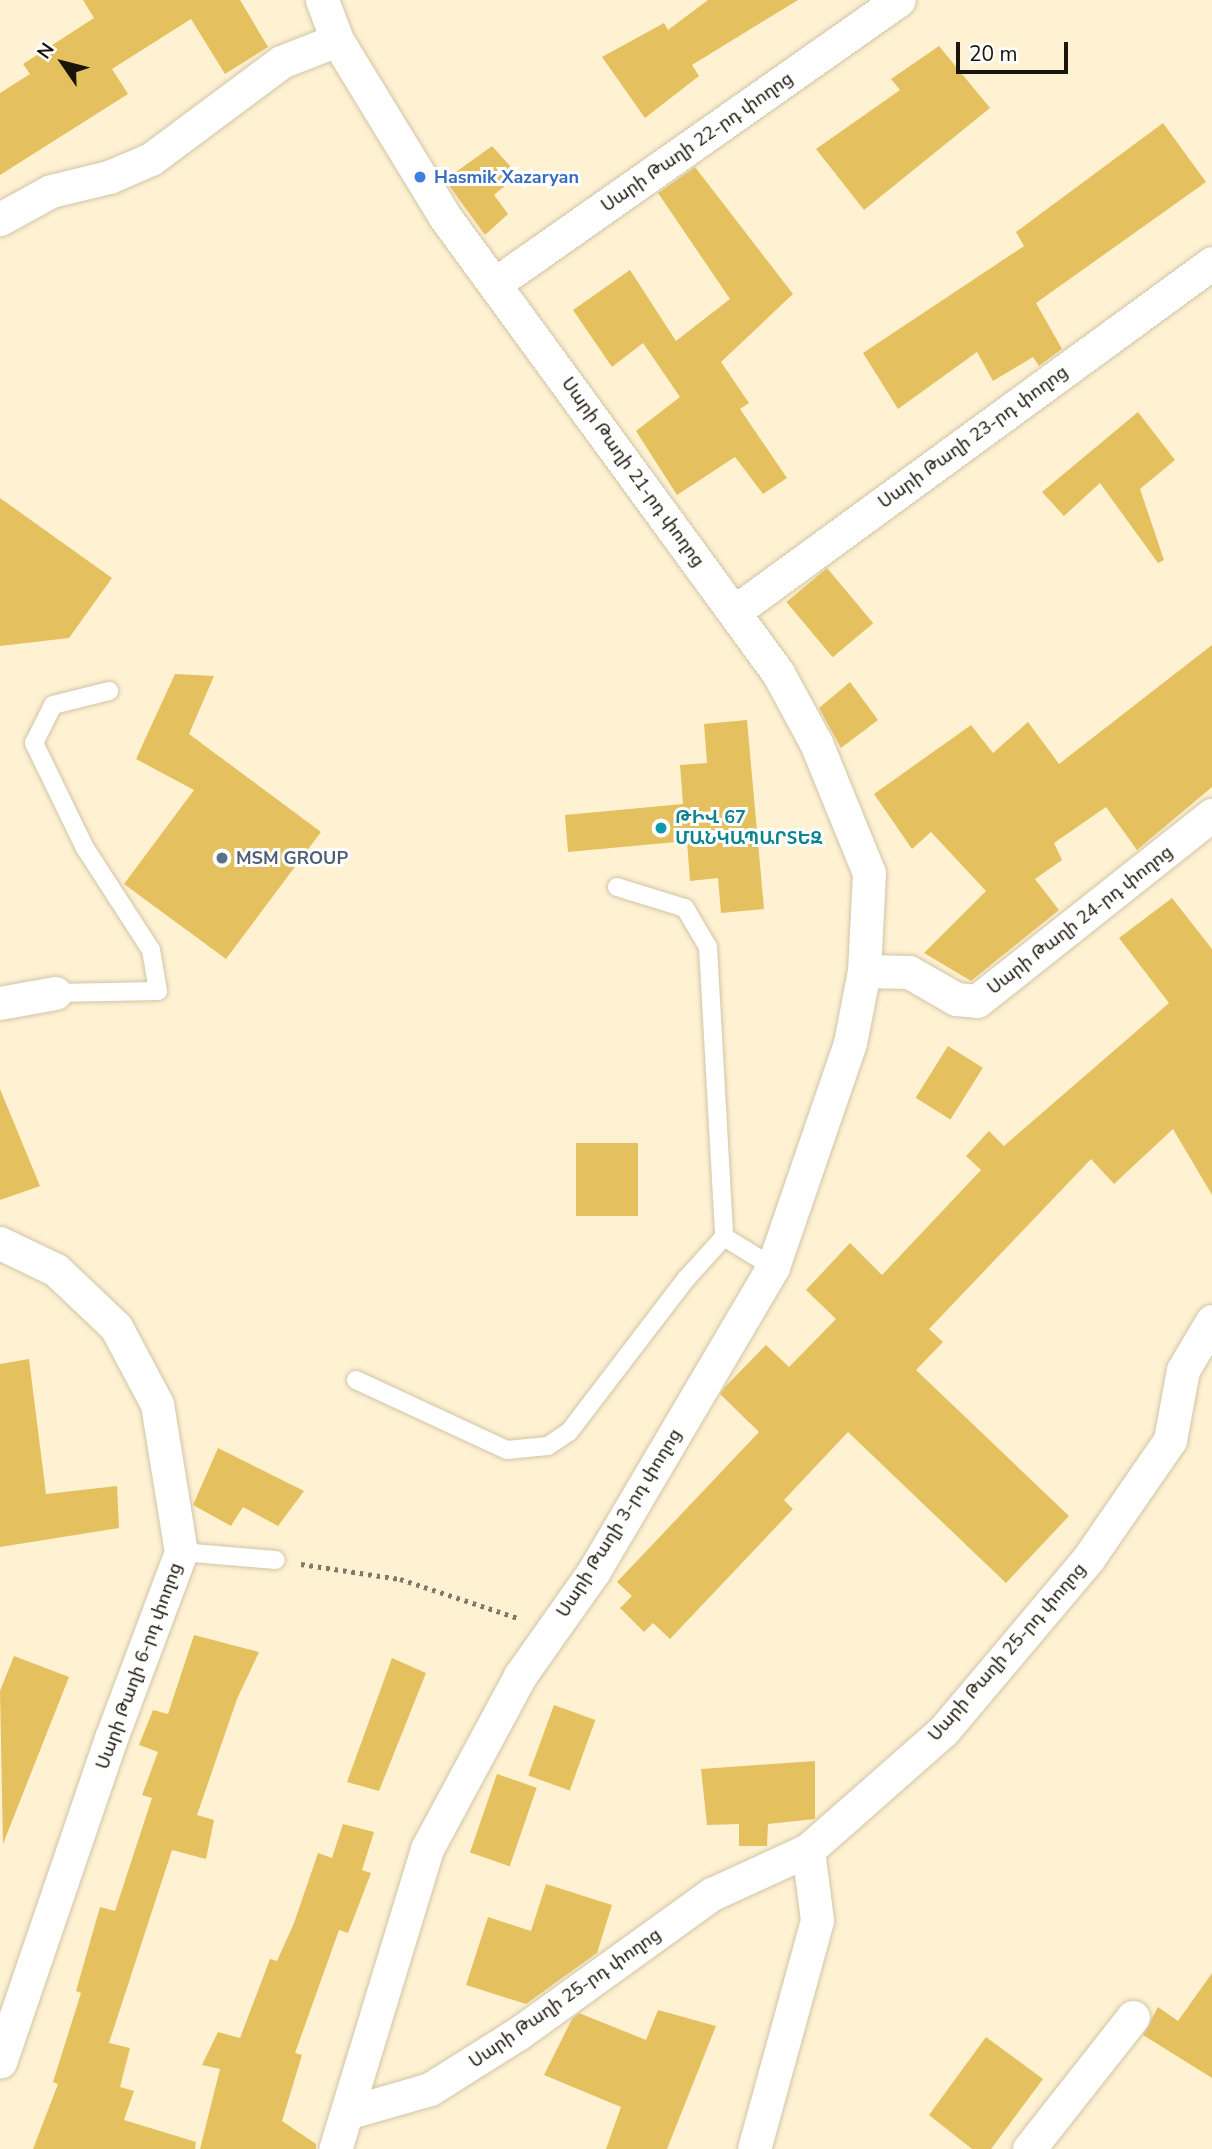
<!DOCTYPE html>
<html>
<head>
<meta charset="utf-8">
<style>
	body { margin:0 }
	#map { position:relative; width:1212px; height:2149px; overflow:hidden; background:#fef2d3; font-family:"Nunito Sans","Noto Sans Armenian",sans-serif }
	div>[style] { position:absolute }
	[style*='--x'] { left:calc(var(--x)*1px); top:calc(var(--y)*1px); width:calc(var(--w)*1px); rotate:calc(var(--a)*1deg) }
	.building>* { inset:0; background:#e5c05f; transform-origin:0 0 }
	.path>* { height:4.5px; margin-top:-2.25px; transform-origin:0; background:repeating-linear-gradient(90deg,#817965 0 3.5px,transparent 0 8.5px) }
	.roads { filter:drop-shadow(0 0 2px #d1c5a7) drop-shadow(0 0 2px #d1c5a7) }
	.lane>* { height:18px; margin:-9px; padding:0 9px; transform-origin:9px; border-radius:9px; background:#fff }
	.street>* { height:33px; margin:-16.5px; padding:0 16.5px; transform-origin:16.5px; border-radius:16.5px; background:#fff }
	.dots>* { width:19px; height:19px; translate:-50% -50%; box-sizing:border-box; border:4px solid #fff; border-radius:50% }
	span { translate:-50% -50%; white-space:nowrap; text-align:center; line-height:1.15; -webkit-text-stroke:6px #fff; paint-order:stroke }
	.street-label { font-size:18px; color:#1a150a }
	.shop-label { font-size:18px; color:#366cbe; font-weight:700 }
	.left { translate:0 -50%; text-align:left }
	.culture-label { font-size:18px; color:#0d838f; font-weight:700 }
	.service-label { font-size:18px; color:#4e5e75; font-weight:700 }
	.north { position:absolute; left:28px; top:28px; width:70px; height:70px; -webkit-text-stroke:5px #fff; paint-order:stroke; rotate:305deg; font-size:19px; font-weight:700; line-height:28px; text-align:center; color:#1a150a }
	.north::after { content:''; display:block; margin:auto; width:24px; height:32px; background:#1a150a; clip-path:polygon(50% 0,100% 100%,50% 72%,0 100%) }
	.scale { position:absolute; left:956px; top:42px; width:112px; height:32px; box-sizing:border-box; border:4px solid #1a150a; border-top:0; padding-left:9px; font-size:21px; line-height:24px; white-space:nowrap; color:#1a150a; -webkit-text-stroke:5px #fff; paint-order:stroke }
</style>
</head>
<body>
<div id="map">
	<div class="building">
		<i style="clip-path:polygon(83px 0,240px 0,268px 47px,225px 74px,191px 19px,112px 69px,128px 94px,0 175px,0 93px,30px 74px,23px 64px,94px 18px)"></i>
		<i style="clip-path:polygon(708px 0,798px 0,692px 65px,699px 76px,645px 118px,602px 57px,664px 23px,668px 30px)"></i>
		<i style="clip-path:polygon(939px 46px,990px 108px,864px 210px,816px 149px,900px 90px,891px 79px)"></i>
		<i style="clip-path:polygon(1163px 123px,1206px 182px,1036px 303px,1062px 349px,1039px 366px,1033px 357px,993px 381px,977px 352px,898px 409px,863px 353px,1024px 246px,1016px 232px)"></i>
		<i style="clip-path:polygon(492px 146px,518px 175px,494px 195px,508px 214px,485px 235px,445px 180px)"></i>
		<i style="clip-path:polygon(695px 167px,793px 294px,721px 362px,749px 403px,740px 409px,787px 478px,763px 494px,735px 457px,677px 495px,636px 431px,680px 397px,643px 343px,612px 367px,573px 310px,630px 270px,676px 341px,730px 299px,658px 193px)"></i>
		<i style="clip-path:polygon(1138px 412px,1175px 460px,1140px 489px,1164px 560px,1158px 563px,1100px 483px,1064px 516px,1042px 492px)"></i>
		<i style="clip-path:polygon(0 498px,112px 578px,69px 638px,0 646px)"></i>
		<i style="left:827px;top:568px;width:72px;height:53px;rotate:50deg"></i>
		<i style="clip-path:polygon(1212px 645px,1212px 787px,1137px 850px,1106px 807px,1054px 843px,1062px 860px,1035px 879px,1059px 910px,971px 981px,924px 953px,986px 891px,931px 832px,912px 849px,874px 794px,971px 725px,993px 753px,1028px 722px,1059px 764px)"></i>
		<i style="clip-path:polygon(175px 674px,214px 676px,189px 734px,321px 832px,226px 959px,124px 884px,194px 790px,136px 759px)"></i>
		<i style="clip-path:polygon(850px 682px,878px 720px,841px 748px,819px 708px)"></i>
		<i style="clip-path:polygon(747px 720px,764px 909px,721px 913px,718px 878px,690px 881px,687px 841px,568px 852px,565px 815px,683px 804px,680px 765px,707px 763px,704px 724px)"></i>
		<i style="clip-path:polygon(1172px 898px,1212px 949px,1212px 1195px,1173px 1129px,1114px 1184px,1091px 1159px,929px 1329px,943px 1342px,916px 1370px,1069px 1516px,1006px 1583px,848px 1432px,784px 1500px,793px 1509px,670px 1639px,653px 1623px,644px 1632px,620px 1608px,632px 1596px,617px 1582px,759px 1432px,720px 1394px,724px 1388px,766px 1345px,789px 1367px,836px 1319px,806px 1290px,850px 1243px,882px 1275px,981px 1170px,966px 1156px,989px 1131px,1004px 1146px,1169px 1003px,1119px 938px)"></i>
		<i style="left:948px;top:1046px;width:41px;height:61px;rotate:32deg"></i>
		<i style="clip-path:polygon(0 1089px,40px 1186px,0 1200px)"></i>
		<i style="left:576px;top:1143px;width:62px;height:73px"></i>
		<i style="clip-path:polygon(29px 1359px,46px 1494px,117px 1486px,119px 1528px,0 1547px,0 1364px)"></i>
		<i style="clip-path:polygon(218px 1448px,304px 1491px,278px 1526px,243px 1507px,231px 1526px,193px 1505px)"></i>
		<i style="clip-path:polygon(194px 1635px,259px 1652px,237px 1699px,197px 1815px,214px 1820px,206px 1859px,172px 1850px,109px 2043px,130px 2048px,120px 2087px,134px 2091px,124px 2120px,196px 2142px,195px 2149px,33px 2149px,58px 2084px,53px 2082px,81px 1993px,76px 1991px,100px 1907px,115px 1911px,152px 1798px,142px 1795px,158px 1752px,139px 1745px,153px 1710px,168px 1714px)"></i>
		<i style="clip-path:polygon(14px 1656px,69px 1677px,3px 1844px,0 1691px)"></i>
		<i style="clip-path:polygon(392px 1658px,426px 1673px,379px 1791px,347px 1782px)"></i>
		<i style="left:554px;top:1705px;width:44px;height:75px;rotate:20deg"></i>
		<i style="clip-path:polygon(815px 1761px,815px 1819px,768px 1824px,767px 1846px,739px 1846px,739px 1824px,707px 1825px,701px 1769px)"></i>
		<i style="left:497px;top:1774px;width:42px;height:83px;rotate:19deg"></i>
		<i style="clip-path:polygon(343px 1824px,374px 1832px,362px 1870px,371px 1873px,348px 1933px,339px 1930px,295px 2053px,302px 2055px,282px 2121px,316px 2144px,316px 2149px,200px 2149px,220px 2069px,202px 2065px,218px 2032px,240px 2038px,270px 1959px,277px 1961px,294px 1923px,318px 1853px,332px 1858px)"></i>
		<i style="clip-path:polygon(546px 1884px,612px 1905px,597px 1953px,526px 2004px,466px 1985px,488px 1917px,531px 1931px)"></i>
		<i style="clip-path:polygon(1212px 1973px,1212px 2078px,1143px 2035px,1158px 2007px,1178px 2021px)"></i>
		<i style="clip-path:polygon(658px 2010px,716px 2026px,667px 2149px,606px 2149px,621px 2107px,544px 2075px,572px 2019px,579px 2013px,646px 2040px)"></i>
		<i style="clip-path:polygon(986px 2037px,1043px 2079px,991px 2149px,972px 2149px,929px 2115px)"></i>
	</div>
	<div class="path">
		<i style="--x:301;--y:1564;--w:100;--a:8.6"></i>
		<i style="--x:400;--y:1579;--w:124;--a:18.3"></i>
	</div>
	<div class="roads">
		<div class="lane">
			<i style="--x:617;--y:887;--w:71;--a:17.2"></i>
			<i style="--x:685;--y:908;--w:45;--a:59.5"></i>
			<i style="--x:708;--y:947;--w:290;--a:86.8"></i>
			<i style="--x:724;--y:1237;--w:57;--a:31.5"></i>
			<i style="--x:55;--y:993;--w:103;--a:-1.1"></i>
			<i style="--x:158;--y:991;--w:42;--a:-99.7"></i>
			<i style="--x:151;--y:950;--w:121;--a:-122.9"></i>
			<i style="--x:85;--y:848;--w:117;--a:-115.9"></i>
			<i style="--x:34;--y:743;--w:42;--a:-63.4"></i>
			<i style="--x:53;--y:705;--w:58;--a:-14"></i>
			<i style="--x:356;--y:1380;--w:166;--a:24.9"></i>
			<i style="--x:507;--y:1450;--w:41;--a:-5.6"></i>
			<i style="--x:548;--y:1446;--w:25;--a:-34"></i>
			<i style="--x:569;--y:1432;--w:193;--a:-52.6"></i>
			<i style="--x:686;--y:1279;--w:57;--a:-47.9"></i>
			<i style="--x:181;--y:1552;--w:95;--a:4.8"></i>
		</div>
		<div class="street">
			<i style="--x:322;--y:0;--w:43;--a:69.4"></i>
			<i style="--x:337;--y:40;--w:207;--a:58.6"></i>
			<i style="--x:445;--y:217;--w:565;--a:53.86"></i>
			<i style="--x:778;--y:673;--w:80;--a:61.5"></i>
			<i style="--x:816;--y:743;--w:140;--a:67.8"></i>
			<i style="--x:869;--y:873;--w:98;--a:92.9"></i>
			<i style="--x:864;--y:971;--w:73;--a:101"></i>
			<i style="--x:850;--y:1043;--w:237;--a:109"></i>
			<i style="--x:773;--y:1267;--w:353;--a:120.5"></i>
			<i style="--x:594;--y:1571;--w:128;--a:125.2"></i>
			<i style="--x:520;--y:1676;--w:196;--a:118.3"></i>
			<i style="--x:427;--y:1849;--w:314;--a:107"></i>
			<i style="--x:0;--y:219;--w:58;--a:-28.8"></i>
			<i style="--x:51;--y:191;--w:60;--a:-13.6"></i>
			<i style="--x:109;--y:177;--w:46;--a:-23.2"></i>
			<i style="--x:151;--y:159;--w:162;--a:-36.7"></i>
			<i style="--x:281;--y:62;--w:60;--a:-21.4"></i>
			<i style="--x:496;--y:283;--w:492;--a:-35.1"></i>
			<i style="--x:734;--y:612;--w:592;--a:-36.13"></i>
			<i style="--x:864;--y:971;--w:45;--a:1.3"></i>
			<i style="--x:909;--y:972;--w:54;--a:29.9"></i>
			<i style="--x:956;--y:999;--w:21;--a:5"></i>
			<i style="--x:977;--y:1001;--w:300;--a:-38.4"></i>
			<i style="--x:0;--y:1003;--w:56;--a:-10.3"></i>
			<i style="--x:0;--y:1243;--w:62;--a:25.7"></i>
			<i style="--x:56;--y:1270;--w:83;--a:43.5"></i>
			<i style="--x:116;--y:1327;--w:87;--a:62"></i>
			<i style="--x:157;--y:1404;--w:150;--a:80.8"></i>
			<i style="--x:181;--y:1552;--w:199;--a:110.6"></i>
			<i style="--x:111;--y:1738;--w:342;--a:108.9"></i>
			<i style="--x:347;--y:2113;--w:86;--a:-16.1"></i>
			<i style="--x:430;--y:2089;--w:105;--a:-32.2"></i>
			<i style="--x:519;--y:2033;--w:238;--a:-35.8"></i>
			<i style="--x:712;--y:1894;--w:106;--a:-24.6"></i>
			<i style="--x:808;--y:1850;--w:181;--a:-41.4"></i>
			<i style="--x:944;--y:1730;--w:224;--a:-49.9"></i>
			<i style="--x:1088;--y:1559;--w:145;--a:-55.4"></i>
			<i style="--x:1170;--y:1440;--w:71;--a:-79.5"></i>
			<i style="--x:1183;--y:1370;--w:57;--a:-59.4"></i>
			<i style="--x:754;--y:2149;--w:238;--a:-74.6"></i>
			<i style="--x:817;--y:1920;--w:71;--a:-97.3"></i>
			<i style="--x:1029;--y:2149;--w:168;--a:-51.8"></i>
		</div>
	</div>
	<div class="dots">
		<i style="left:420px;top:177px;background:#3f7fe0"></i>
		<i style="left:661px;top:828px;background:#0f9aa8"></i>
		<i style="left:222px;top:858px;background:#5c6f8a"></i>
	</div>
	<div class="street-label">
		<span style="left:697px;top:142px;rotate:-35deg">Սարի Թաղի 22-րդ փողոց</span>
		<span style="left:973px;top:437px;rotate:-36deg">Սարի Թաղի 23-րդ փողոց</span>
		<span style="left:633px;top:472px;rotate:54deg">Սարի Թաղի 21-րդ փողոց</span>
		<span style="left:1080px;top:920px;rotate:-38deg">Սարի Թաղի 24-րդ փողոց</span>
		<span style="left:619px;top:1523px;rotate:-58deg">Սարի Թաղի 3-րդ փողոց</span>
		<span style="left:1007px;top:1652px;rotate:-49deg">Սարի Թաղի 25-րդ փողոց</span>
		<span style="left:139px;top:1666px;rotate:-70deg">Սարի Թաղի 6-րդ փողոց</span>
		<span style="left:565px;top:1998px;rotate:-35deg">Սարի Թաղի 25-րդ փողոց</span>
	</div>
	<div class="shop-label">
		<span class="left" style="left:434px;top:177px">Hasmik Xazaryan</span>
	</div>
	<div class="culture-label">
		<span class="left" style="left:675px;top:828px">ԹԻՎ 67<br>ՄԱՆԿԱՊԱՐՏԵԶ</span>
	</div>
	<div class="service-label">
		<span class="left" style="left:236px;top:858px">MSM GROUP</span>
	</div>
	<div class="north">N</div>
	<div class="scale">20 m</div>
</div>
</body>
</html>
